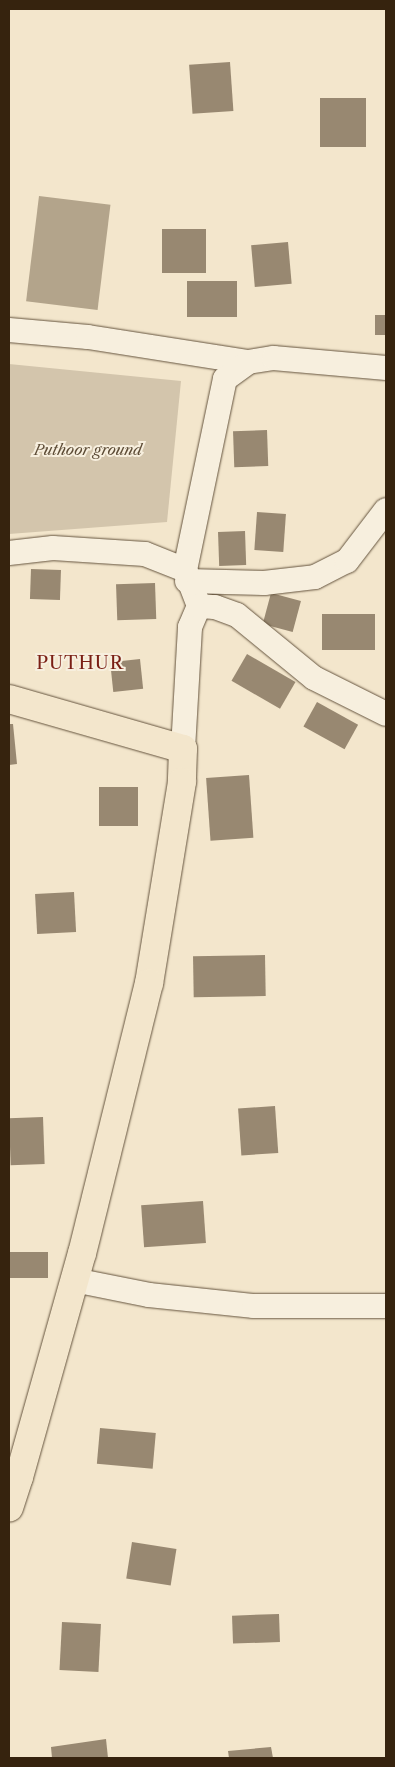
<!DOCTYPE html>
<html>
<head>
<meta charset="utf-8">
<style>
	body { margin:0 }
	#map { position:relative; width:395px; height:1767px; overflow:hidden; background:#f3e6cc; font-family:"Libre Caslon Text",serif }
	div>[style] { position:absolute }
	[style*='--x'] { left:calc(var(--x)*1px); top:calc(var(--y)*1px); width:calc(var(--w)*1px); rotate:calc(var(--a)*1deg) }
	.green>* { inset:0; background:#d3c5ac }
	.water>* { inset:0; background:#b3a48b; transform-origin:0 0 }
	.building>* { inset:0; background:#988871; transform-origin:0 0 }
	.roads { filter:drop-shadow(0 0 1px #65543e) drop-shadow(0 0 1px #65543e) }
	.minor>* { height:24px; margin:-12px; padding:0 12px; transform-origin:12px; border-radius:12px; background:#f7efde }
	.major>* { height:28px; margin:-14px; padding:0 14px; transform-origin:14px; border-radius:14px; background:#f3e6cc }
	span { translate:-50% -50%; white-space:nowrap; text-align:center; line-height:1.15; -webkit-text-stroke:4px #f7efde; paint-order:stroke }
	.park-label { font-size:15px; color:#5d4c36; font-style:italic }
	.quarter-label { font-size:18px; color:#7a1f14; letter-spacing:1px }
	.frame { position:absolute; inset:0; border:10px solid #36230e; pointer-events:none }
</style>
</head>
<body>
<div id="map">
	<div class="green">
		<i style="clip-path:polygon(9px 364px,181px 381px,167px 522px,9px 534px)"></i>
	</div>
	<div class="water">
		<i style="left:39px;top:196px;width:72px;height:106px;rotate:7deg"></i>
	</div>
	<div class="building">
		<i style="left:230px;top:62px;width:49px;height:41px;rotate:86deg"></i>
		<i style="left:320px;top:98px;width:46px;height:49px"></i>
		<i style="left:206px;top:229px;width:44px;height:44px;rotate:90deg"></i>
		<i style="left:288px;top:242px;width:42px;height:37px;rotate:85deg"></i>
		<i style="left:187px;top:281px;width:50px;height:36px"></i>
		<i style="left:375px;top:315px;width:11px;height:20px"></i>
		<i style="left:267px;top:430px;width:36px;height:34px;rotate:88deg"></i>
		<i style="left:257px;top:512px;width:29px;height:38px;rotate:4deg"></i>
		<i style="left:245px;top:531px;width:34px;height:27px;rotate:88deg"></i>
		<i style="left:31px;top:569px;width:30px;height:30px;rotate:2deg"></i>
		<i style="left:155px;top:583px;width:36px;height:39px;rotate:88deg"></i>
		<i style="left:271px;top:593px;width:31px;height:32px;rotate:15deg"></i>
		<i style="left:322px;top:614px;width:53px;height:36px"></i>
		<i style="left:247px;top:654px;width:56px;height:31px;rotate:30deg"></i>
		<i style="left:140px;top:659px;width:30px;height:30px;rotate:84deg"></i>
		<i style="left:317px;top:702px;width:47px;height:28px;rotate:29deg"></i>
		<i style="clip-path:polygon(9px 724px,13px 724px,17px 764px,9px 765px)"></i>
		<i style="left:249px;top:775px;width:63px;height:43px;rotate:86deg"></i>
		<i style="left:99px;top:787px;width:39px;height:39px"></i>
		<i style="left:74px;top:892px;width:40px;height:39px;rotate:87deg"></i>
		<i style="left:265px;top:955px;width:41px;height:72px;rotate:89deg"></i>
		<i style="left:275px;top:1106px;width:47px;height:37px;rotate:86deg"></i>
		<i style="left:43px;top:1117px;width:47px;height:34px;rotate:88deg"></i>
		<i style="left:203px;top:1201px;width:42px;height:62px;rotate:86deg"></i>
		<i style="left:48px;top:1252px;width:26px;height:39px;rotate:90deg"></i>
		<i style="left:100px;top:1428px;width:56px;height:36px;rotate:5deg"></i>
		<i style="left:132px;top:1542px;width:45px;height:37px;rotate:9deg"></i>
		<i style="left:279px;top:1614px;width:28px;height:47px;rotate:88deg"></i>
		<i style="left:62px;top:1622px;width:39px;height:48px;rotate:3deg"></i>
		<i style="clip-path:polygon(106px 1739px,108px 1758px,52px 1758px,51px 1747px)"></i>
		<i style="clip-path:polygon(271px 1747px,273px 1758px,229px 1758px,228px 1751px)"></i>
	</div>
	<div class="roads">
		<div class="minor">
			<i style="--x:9;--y:330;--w:79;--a:5.1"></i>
			<i style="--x:88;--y:337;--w:162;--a:8.9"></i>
			<i style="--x:9;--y:553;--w:44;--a:-6.5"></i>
			<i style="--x:53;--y:548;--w:92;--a:3.7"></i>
			<i style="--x:145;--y:554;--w:43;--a:21.8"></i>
			<i style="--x:187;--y:581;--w:77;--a:1.5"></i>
			<i style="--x:264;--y:583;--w:51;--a:-6.7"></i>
			<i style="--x:315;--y:577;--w:36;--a:-27"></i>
			<i style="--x:347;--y:561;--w:64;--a:-52.6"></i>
			<i style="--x:199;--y:606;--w:39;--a:-111"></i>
			<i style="--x:185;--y:570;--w:195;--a:-78.2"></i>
			<i style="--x:225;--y:379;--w:29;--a:-36"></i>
			<i style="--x:248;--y:362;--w:26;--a:-9"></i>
			<i style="--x:274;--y:358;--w:112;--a:5.1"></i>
			<i style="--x:183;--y:749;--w:122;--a:-86.7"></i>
			<i style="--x:190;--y:627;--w:23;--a:-67"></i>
			<i style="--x:199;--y:606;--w:16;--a:4"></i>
			<i style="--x:215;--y:607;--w:23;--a:20"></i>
			<i style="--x:237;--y:615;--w:99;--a:39.3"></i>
			<i style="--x:314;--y:678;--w:80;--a:26.6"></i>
			<i style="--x:74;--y:1280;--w:76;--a:11.3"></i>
			<i style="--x:149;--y:1295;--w:106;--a:6"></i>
			<i style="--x:254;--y:1306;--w:132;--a:0"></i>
		</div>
		<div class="major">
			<i style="--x:9;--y:699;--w:181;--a:16"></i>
			<i style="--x:183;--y:749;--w:33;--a:92"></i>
			<i style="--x:182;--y:782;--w:204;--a:99.3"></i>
			<i style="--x:149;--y:983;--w:278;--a:103.9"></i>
			<i style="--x:82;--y:1253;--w:233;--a:105.7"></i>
			<i style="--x:19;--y:1477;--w:32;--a:108"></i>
		</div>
	</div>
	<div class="park-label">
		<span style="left:88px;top:450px">Puthoor ground</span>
	</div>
	<div class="quarter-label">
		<span style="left:80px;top:663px">PUTHUR</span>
	</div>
	<div class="frame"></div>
</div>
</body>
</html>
